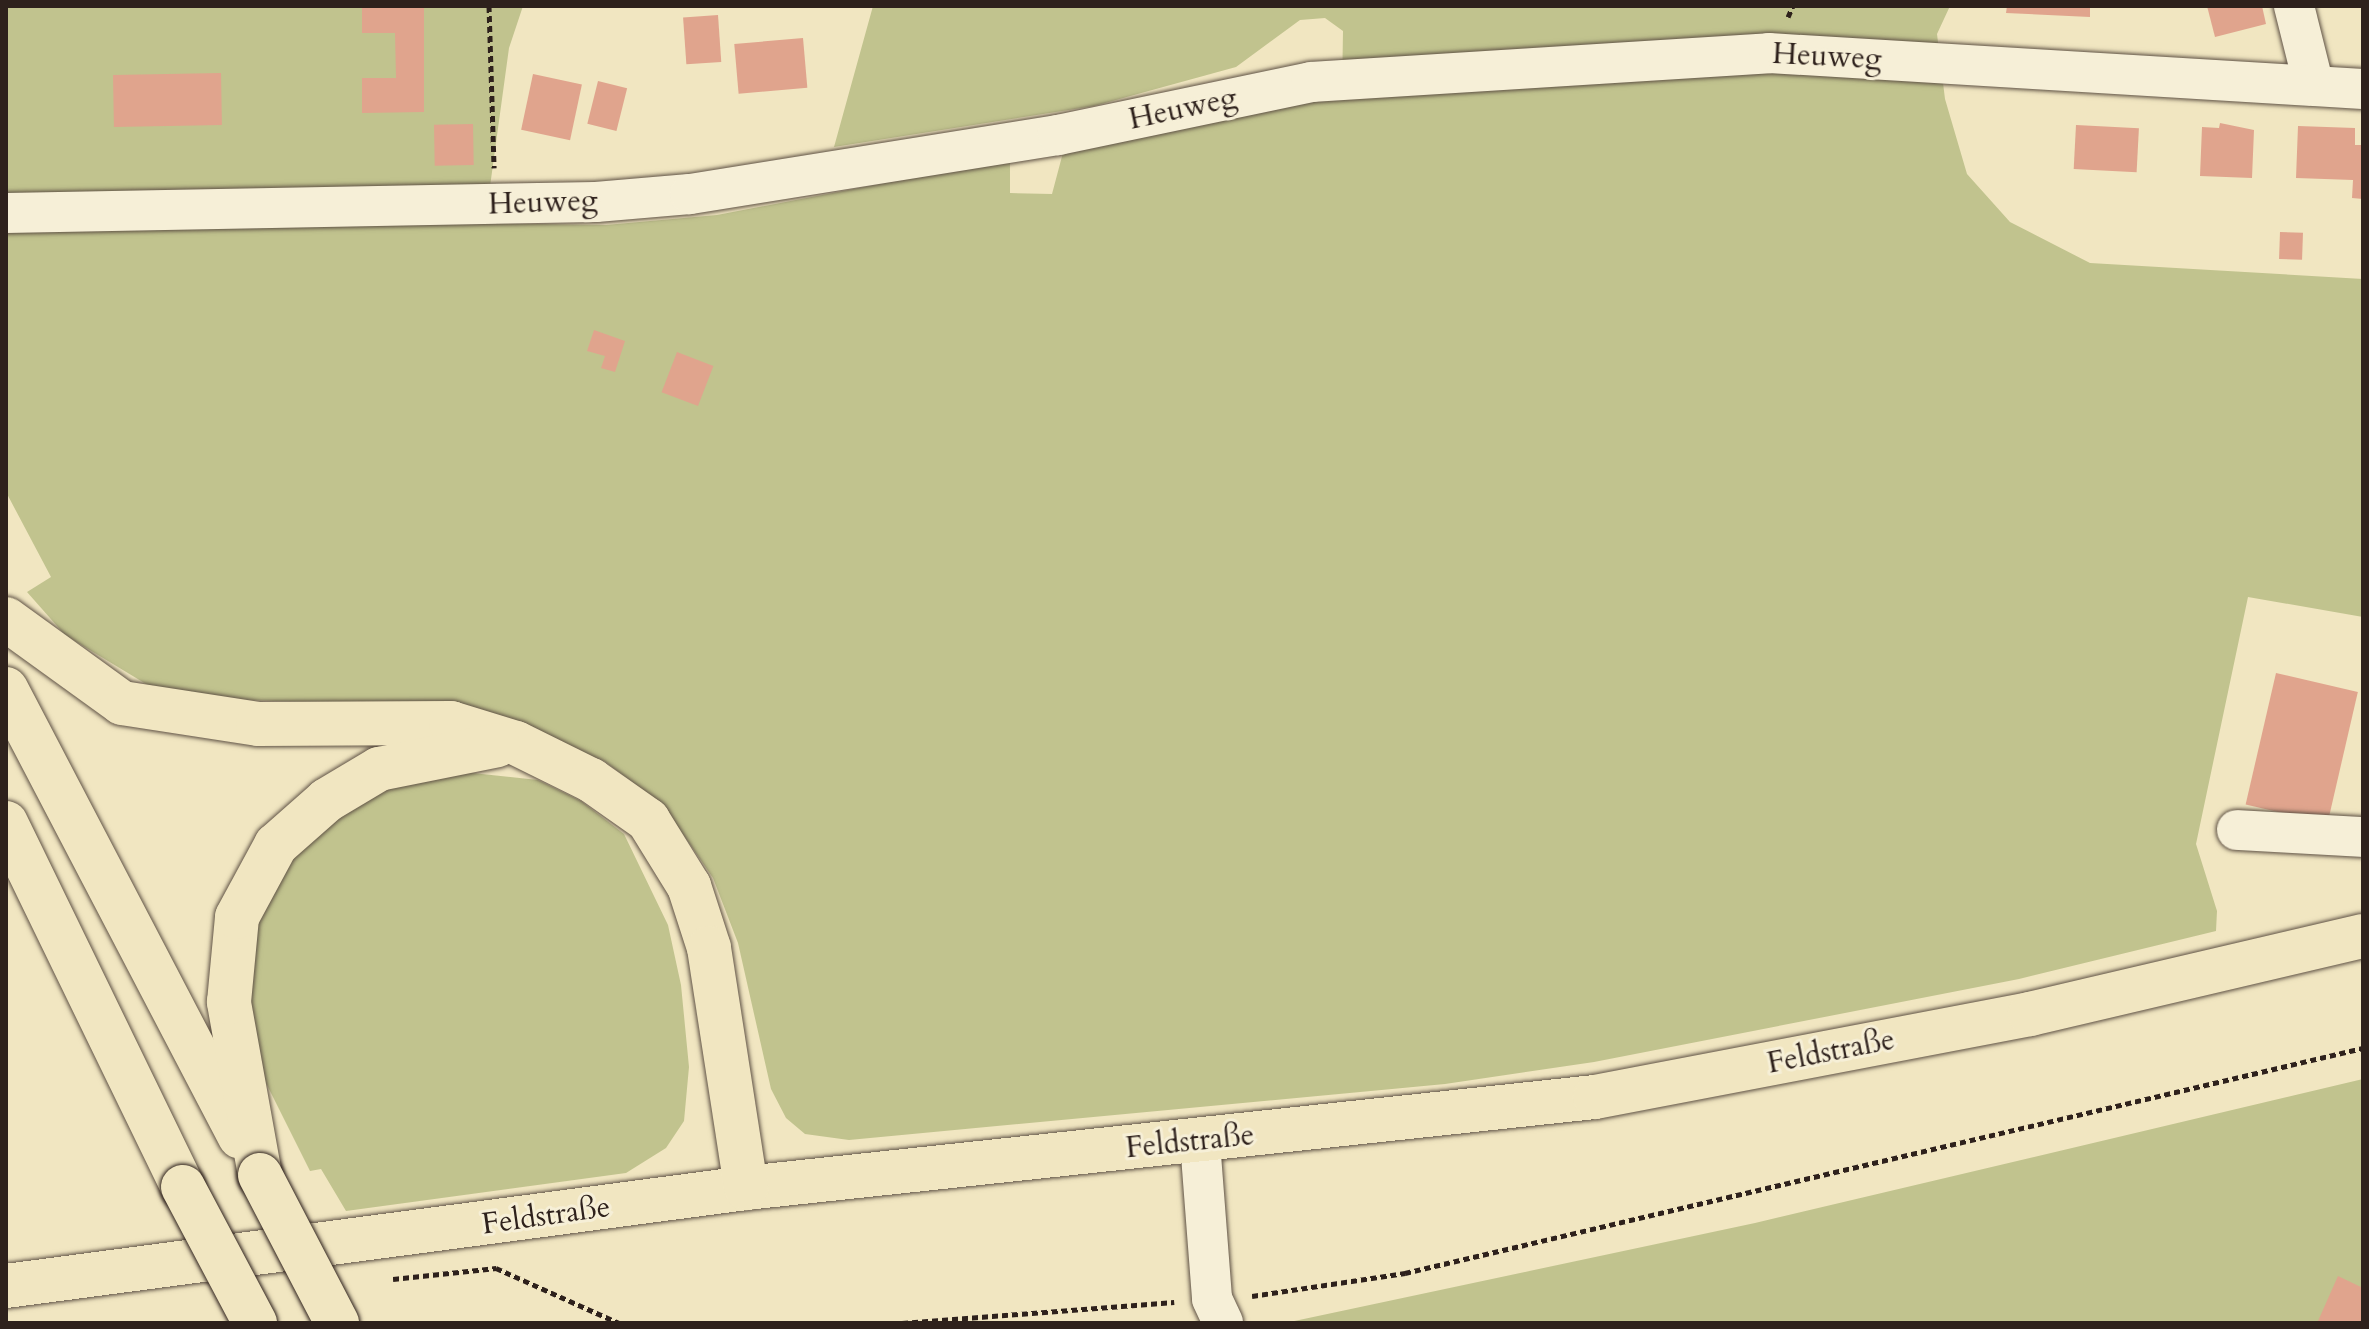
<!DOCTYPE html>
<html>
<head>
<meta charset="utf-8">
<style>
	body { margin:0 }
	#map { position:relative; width:2369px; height:1329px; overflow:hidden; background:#f1e6c1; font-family:Cardo,serif }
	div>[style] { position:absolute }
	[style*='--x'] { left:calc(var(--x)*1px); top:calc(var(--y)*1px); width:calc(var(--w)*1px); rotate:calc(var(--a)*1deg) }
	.green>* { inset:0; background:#c1c38e }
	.building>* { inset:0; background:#e0a48d; transform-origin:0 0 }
	.path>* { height:5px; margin-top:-2.5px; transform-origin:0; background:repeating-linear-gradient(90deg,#2e211c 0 6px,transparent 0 10px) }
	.roads { filter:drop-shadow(0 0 2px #5f5245) drop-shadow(0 0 2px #5f5245) }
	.minor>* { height:40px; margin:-20px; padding:0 20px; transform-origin:20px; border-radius:20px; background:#f6efd7 }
	.major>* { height:44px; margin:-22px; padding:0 22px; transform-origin:22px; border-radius:22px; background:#f1e6c1 }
	.highway>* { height:44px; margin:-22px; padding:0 22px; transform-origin:22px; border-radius:22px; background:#f1e6c1 }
	.bridges { filter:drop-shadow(0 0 2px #2e211c) drop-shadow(0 0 2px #2e211c) }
	.highway-bridge>* { height:44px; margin:-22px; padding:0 22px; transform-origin:22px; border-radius:22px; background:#f1e6c1 }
	span { translate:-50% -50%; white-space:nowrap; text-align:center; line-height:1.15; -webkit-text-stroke:6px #f6efd7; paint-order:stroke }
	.street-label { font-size:30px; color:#2e211c }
	.frame { position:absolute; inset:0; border:8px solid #2e211c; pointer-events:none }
</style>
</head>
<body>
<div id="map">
	<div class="green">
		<i style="clip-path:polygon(6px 6px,523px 6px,509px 48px,485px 223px,606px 225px,717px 215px,1010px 159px,1010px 193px,1052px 194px,1065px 145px,1342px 90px,1343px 31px,1325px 18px,1300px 20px,1236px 67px,1094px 106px,834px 147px,873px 6px,1950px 6px,1937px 34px,1945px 99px,1967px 174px,2010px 222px,2090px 263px,2363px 279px,2363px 617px,2248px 597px,2196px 844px,2217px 911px,2216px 931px,2019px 979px,1594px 1062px,1445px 1084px,849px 1140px,805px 1134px,786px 1118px,771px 1089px,738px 943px,713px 878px,663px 805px,604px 761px,455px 707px,244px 700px,151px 687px,65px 635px,27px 592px,51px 577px,6px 492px)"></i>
		<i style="clip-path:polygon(435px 769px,538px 780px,581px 801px,624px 834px,668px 925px,681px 985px,689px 1067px,684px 1121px,666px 1148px,626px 1173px,346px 1211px,321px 1169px,310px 1171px,262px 1075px,246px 1016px,246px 952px,287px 851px,341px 801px)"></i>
		<i style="clip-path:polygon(2363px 1079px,2363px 1323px,1285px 1323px,1755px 1223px)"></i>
	</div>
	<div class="building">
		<i style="clip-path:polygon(362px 6px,424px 6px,424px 112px,362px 113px,362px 78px,396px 78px,395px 33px,362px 33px)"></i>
		<i style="clip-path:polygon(2007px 6px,2090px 6px,2090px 17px,2006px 13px)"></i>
		<i style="clip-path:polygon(2207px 6px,2262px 6px,2266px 24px,2215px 37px)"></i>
		<i style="left:718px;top:15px;width:47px;height:35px;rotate:86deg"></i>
		<i style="left:803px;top:38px;width:50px;height:69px;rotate:85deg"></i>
		<i style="left:221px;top:73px;width:52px;height:108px;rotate:89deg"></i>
		<i style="left:533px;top:74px;width:50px;height:57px;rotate:12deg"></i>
		<i style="left:598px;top:81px;width:30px;height:44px;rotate:14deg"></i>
		<i style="clip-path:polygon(2220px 123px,2254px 130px,2252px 178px,2200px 176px,2202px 127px,2219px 128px)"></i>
		<i style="left:473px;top:124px;width:41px;height:39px;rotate:89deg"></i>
		<i style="left:2076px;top:125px;width:63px;height:44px;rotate:3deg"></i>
		<i style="clip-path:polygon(2298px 126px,2355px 128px,2355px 145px,2363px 145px,2363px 199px,2352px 198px,2353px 180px,2296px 178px)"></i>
		<i style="left:2280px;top:232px;width:23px;height:27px;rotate:2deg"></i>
		<i style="clip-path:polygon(594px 330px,625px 341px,615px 372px,601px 368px,605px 356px,587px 351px)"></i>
		<i style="left:677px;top:352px;width:39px;height:43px;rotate:21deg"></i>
		<i style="left:2276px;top:673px;width:84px;height:135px;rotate:13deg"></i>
		<i style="clip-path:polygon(2338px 1276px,2363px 1288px,2363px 1323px,2318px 1321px)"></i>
	</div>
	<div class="path">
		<i style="--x:489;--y:6;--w:162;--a:88.2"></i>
		<i style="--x:1788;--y:17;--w:12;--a:-66"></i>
		<i style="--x:393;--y:1279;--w:104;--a:-6.1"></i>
		<i style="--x:496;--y:1268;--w:135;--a:24.1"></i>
		<i style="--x:1252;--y:1296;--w:155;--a:-8.5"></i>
		<i style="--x:1405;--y:1273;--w:984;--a:-13.22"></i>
		<i style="--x:902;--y:1323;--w:273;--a:-4.4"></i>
	</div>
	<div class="roads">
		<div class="minor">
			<i style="--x:2294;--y:6;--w:82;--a:76"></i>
			<i style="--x:6;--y:213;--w:590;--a:-1.07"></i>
			<i style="--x:596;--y:202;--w:94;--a:-4.9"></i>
			<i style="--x:690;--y:194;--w:373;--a:-9.1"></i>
			<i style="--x:1058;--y:135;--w:258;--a:-11.8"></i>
			<i style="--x:1311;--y:82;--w:459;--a:-3.6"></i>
			<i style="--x:1769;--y:53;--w:595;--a:3.47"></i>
			<i style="--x:2237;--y:830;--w:126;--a:3.2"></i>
			<i style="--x:1200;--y:1142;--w:157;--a:85.6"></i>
			<i style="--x:1212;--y:1299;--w:26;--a:65"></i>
		</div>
		<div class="major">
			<i style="--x:6;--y:1286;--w:746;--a:-7.54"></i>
			<i style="--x:746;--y:1188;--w:854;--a:-6.12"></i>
			<i style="--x:1595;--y:1097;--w:443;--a:-10.8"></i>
			<i style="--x:2030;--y:1014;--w:342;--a:-13.2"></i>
		</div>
		<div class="highway">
			<i style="--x:6;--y:619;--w:143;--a:35.9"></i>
			<i style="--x:122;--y:703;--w:138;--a:8.8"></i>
			<i style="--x:258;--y:724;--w:193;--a:-0.3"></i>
			<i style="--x:451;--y:723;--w:68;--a:17.1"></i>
			<i style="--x:516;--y:743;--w:84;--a:26.3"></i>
			<i style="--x:591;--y:780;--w:70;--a:35.1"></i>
			<i style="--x:648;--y:820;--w:78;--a:58.2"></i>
			<i style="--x:689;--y:886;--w:65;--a:72.1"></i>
			<i style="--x:709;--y:948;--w:243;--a:81.2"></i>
			<i style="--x:6;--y:689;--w:505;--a:62.42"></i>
			<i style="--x:6;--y:823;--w:405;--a:64.1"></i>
			<i style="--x:260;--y:1175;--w:176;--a:-100.2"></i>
			<i style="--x:229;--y:1002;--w:85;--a:-84.6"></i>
			<i style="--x:237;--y:917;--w:82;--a:-61.6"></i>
			<i style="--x:276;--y:845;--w:68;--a:-41.4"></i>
			<i style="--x:327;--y:800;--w:61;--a:-30.8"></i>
			<i style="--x:379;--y:769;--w:121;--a:-11.4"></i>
		</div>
	</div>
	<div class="bridges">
		<div class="highway-bridge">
			<i style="--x:260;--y:1175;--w:167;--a:62.5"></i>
			<i style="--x:183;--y:1187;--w:154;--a:62.1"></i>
		</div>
	</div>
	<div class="street-label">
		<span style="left:1827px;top:57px;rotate:3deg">Heuweg</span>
		<span style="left:1183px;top:109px;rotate:-12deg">Heuweg</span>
		<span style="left:543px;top:203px;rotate:-2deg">Heuweg</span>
		<span style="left:1831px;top:1052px;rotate:-11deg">Feldstraße</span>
		<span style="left:1190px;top:1142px;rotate:-6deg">Feldstraße</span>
		<span style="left:546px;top:1216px;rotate:-8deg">Feldstraße</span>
	</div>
	<div class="frame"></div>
</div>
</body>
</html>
